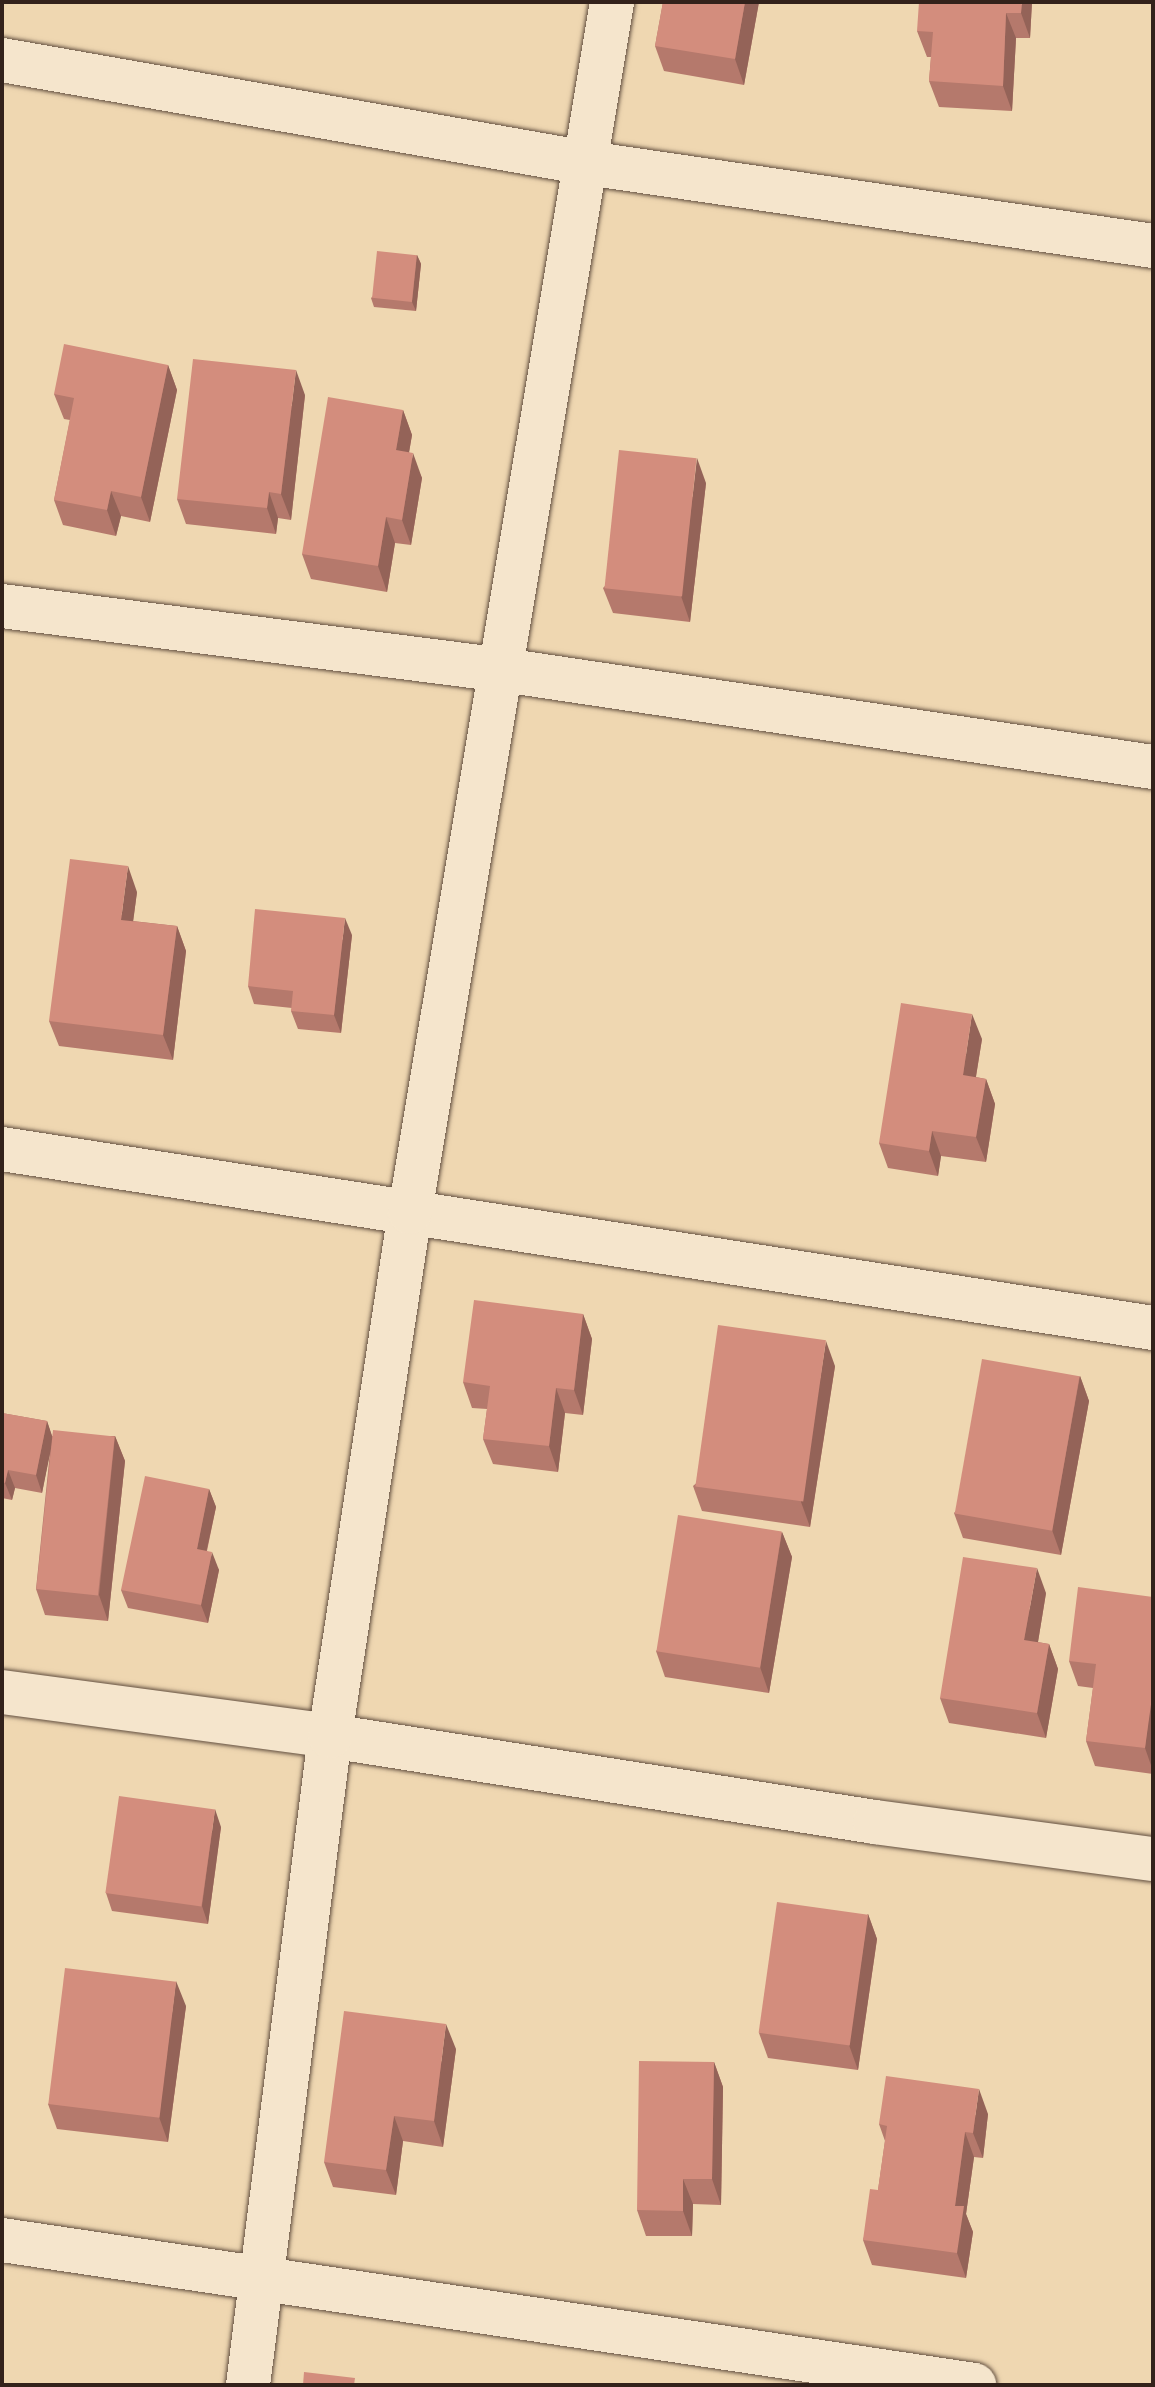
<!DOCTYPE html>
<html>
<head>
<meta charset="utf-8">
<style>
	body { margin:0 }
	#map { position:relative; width:1155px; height:2387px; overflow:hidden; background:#efd7b1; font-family:"IM FELL Double Pica",serif }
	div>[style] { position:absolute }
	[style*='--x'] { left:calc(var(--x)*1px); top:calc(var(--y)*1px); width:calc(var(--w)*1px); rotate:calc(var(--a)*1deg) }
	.roads { filter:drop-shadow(0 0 2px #624f40) drop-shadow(0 0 2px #624f40) }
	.minor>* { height:44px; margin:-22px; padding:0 22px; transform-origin:22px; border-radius:22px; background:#f5e5cc }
	.wall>* { inset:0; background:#b5796c }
	.shaded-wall>* { inset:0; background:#946358 }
	.building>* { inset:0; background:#d38d7d; transform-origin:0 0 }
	span { translate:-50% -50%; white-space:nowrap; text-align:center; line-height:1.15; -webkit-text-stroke:6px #f5e5cc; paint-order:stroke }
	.frame { position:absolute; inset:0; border:4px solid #33221b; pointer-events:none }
</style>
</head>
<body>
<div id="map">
	<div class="roads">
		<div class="minor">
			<i style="--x:2;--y:60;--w:594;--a:9.99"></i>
			<i style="--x:587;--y:163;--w:572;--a:8.34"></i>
			<i style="--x:2;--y:606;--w:505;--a:7.28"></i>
			<i style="--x:503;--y:670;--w:657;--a:8.49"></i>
			<i style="--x:2;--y:1149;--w:1165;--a:8.84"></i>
			<i style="--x:2;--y:1692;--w:331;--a:7.6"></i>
			<i style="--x:330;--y:1736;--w:552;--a:8.97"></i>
			<i style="--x:875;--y:1822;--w:280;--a:7.6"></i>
			<i style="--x:2;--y:2240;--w:983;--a:8.48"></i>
			<i style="--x:248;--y:2385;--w:654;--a:-82.8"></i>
			<i style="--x:330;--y:1736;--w:530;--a:-81.32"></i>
			<i style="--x:410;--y:1212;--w:1227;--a:-80.52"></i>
		</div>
	</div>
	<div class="wall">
		<i style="clip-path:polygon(663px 2px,759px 2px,744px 85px,664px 71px,655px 46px)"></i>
		<i style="clip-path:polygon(1032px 2px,1030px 38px,1016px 38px,1012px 111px,939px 107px,929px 81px,931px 57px,927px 57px,917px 31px)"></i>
		<i style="clip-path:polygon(417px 255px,421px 264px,416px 311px,374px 307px,371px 298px)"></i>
		<i style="clip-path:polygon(168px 365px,177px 390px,150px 522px,121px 516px,116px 536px,63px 525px,54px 500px,70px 420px,64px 419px,54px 394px)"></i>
		<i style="clip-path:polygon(305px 395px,291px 520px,278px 518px,276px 534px,186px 524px,177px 499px)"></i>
		<i style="clip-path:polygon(403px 410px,412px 435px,409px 452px,422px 478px,411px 545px,395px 543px,387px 592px,311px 579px,302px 554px)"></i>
		<i style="clip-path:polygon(706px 483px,690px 622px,613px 613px,603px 588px)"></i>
		<i style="clip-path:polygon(137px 892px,133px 921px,177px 926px,186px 951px,173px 1060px,59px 1046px,49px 1021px)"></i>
		<i style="clip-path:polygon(352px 935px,341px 1033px,298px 1029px,291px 1011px,292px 1008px,254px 1004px,248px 986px)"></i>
		<i style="clip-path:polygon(982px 1039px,976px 1077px,986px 1079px,995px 1104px,986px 1162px,941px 1156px,938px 1176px,888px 1168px,879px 1143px)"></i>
		<i style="clip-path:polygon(583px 1314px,592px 1339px,583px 1415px,565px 1413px,558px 1472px,493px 1464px,483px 1439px,487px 1409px,472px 1408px,463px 1382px)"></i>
		<i style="clip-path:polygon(835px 1366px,810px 1527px,702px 1511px,693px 1486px)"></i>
		<i style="clip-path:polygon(1080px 1376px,1089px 1401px,1061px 1555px,963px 1538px,954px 1513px)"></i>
		<i style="clip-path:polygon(2px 1413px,47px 1421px,52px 1436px,115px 1436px,125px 1461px,108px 1621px,45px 1615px,36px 1589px,50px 1452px,42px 1493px,15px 1488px,12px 1500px,2px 1498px)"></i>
		<i style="clip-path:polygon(209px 1489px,216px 1507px,207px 1551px,219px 1570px,208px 1623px,128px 1608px,121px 1590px)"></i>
		<i style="clip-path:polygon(782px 1532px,792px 1557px,769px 1693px,665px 1677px,656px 1651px)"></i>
		<i style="clip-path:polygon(1046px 1593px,1038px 1642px,1049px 1644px,1058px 1669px,1046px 1738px,949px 1723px,940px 1698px)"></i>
		<i style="clip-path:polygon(1153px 1597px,1153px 1774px,1095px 1766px,1086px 1741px,1093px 1688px,1078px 1686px,1069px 1661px)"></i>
		<i style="clip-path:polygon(221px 1827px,208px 1924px,112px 1911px,106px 1893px)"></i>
		<i style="clip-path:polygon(868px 1914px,877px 1939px,858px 2070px,768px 2058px,759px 2033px)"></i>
		<i style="clip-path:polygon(186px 2006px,168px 2142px,57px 2129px,48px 2104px)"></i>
		<i style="clip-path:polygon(456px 2049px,443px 2147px,403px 2141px,396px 2195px,333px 2187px,324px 2162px)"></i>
		<i style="clip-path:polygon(714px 2062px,723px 2087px,721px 2205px,693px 2204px,692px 2236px,646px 2236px,637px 2210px)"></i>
		<i style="clip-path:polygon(988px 2114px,983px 2158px,974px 2157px,966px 2214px,973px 2232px,966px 2278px,872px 2265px,863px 2240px,878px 2190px,885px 2141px,879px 2124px)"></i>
	</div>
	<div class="shaded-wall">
		<i style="clip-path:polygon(745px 2px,759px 2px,744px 85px,735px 59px)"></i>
		<i style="clip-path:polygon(1022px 2px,1032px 2px,1030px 38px,1021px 13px)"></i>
		<i style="clip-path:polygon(1006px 13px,1016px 38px,1012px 111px,1003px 86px)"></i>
		<i style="clip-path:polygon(417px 255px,421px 264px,416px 311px,412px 302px)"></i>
		<i style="clip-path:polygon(168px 365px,177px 390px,150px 522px,141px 497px)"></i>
		<i style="clip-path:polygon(296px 370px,305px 395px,291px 520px,281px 494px)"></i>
		<i style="clip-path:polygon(403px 410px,412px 435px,405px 476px,396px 450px)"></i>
		<i style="clip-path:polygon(413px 453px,422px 478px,411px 545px,402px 520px)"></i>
		<i style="clip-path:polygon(697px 458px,706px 483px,690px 622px,681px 596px)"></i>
		<i style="clip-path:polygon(111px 491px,121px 516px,116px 536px,107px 510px)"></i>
		<i style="clip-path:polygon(269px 492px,278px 518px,276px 534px,267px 508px)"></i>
		<i style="clip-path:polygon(386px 517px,395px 543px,387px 592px,378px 566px)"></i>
		<i style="clip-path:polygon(128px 866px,137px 892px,130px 945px,121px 920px)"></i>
		<i style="clip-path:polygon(345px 918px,352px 935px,341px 1033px,334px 1015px)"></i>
		<i style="clip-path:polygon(177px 926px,186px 951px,173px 1060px,163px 1035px)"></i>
		<i style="clip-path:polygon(972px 1014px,982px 1039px,972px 1100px,963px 1075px)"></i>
		<i style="clip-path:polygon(986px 1079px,995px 1104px,986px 1162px,976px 1137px)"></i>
		<i style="clip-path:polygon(932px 1131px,941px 1156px,938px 1176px,929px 1151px)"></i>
		<i style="clip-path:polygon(583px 1314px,592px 1339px,583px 1415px,574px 1390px)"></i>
		<i style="clip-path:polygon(826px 1341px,835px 1366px,810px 1527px,801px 1502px)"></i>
		<i style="clip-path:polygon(1080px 1376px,1089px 1401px,1061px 1555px,1052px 1530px)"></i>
		<i style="clip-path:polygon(556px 1388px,565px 1413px,558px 1472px,549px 1446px)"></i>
		<i style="clip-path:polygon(47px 1421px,53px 1439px,42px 1493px,36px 1475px)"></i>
		<i style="clip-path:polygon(115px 1436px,125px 1461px,108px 1621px,99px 1595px)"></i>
		<i style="clip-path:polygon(8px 1470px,15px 1488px,12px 1500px,5px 1483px)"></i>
		<i style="clip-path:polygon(209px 1489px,216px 1507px,203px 1567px,197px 1549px)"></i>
		<i style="clip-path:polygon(782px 1532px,792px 1557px,769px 1693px,760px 1667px)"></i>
		<i style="clip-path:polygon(212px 1552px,219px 1570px,208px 1623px,201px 1605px)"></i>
		<i style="clip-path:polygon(1037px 1568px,1046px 1593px,1034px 1666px,1024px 1640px)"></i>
		<i style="clip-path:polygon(1049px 1644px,1058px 1669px,1046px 1738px,1037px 1713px)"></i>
		<i style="clip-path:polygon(1152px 1690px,1153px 1693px,1153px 1771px,1145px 1748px)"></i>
		<i style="clip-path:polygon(215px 1809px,221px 1827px,208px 1924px,202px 1906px)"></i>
		<i style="clip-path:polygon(868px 1914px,877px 1939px,858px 2070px,849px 2045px)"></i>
		<i style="clip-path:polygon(176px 1981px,186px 2006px,168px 2142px,159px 2117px)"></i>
		<i style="clip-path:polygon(446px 2024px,456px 2049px,443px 2147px,434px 2121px)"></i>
		<i style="clip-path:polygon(714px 2062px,723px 2087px,721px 2205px,712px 2179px)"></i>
		<i style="clip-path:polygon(979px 2089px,988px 2114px,983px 2158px,973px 2133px)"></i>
		<i style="clip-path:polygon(394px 2116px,403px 2141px,396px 2195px,386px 2170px)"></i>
		<i style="clip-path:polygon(965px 2132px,974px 2157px,966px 2214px,973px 2232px,966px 2278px,957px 2253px,955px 2206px)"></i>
		<i style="clip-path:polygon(683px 2179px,693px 2204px,692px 2236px,683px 2211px)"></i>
	</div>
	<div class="building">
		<i style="clip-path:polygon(663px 2px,745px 2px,735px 59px,655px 46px)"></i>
		<i style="clip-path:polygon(919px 2px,1022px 2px,1021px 13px,1006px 13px,1003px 86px,929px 81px,933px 32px,917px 31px)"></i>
		<i style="left:377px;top:251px;width:40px;height:47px;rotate:6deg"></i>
		<i style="clip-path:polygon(64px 344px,168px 365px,141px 497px,111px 491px,107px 510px,54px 500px,74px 398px,54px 394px)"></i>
		<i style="clip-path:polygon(193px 359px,296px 370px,281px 494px,269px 492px,267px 508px,177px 499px)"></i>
		<i style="clip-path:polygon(328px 397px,403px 410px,396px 450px,413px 453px,402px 520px,386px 517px,378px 566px,302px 554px)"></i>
		<i style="left:619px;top:450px;width:78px;height:139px;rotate:6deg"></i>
		<i style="clip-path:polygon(70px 859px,128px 866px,121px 920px,177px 926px,163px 1035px,49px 1021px)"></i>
		<i style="clip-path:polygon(255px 909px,345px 918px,334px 1015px,291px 1011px,293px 991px,248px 986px)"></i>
		<i style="clip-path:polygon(901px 1003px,972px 1014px,963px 1075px,986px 1079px,976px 1137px,932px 1131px,929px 1151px,879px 1143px)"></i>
		<i style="clip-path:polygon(474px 1300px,583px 1314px,574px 1390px,556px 1388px,549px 1446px,483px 1439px,490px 1386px,463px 1382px)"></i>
		<i style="left:718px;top:1325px;width:109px;height:163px;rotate:8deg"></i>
		<i style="left:982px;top:1359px;width:99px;height:157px;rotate:10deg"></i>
		<i style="clip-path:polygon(2px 1413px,47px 1421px,36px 1475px,8px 1470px,5px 1483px,2px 1482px)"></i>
		<i style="left:53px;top:1430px;width:62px;height:160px;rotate:6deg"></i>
		<i style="clip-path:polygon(145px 1476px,209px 1489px,197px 1549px,212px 1552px,201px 1605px,121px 1590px)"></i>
		<i style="left:678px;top:1515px;width:105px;height:138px;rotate:9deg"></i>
		<i style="clip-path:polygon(963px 1557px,1037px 1568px,1024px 1640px,1049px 1644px,1037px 1713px,940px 1698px)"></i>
		<i style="clip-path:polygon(1078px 1587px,1153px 1597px,1153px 1690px,1145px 1748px,1086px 1741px,1096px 1664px,1069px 1661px)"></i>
		<i style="left:119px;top:1796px;width:97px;height:98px;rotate:8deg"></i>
		<i style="left:777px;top:1902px;width:92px;height:132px;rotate:8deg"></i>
		<i style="left:65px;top:1968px;width:112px;height:137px;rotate:7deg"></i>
		<i style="clip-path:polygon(344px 2011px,446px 2024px,434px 2121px,394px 2116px,386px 2170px,324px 2162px)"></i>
		<i style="clip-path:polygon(639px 2061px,714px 2062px,712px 2179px,683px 2179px,683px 2211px,637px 2210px)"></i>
		<i style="clip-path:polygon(886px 2076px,979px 2089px,973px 2133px,965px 2132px,955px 2206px,964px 2206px,957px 2253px,863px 2240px,870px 2189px,878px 2190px,887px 2126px,879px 2124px)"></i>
		<i style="clip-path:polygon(304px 2372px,355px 2378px,354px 2385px,303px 2385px)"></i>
	</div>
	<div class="frame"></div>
</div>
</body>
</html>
